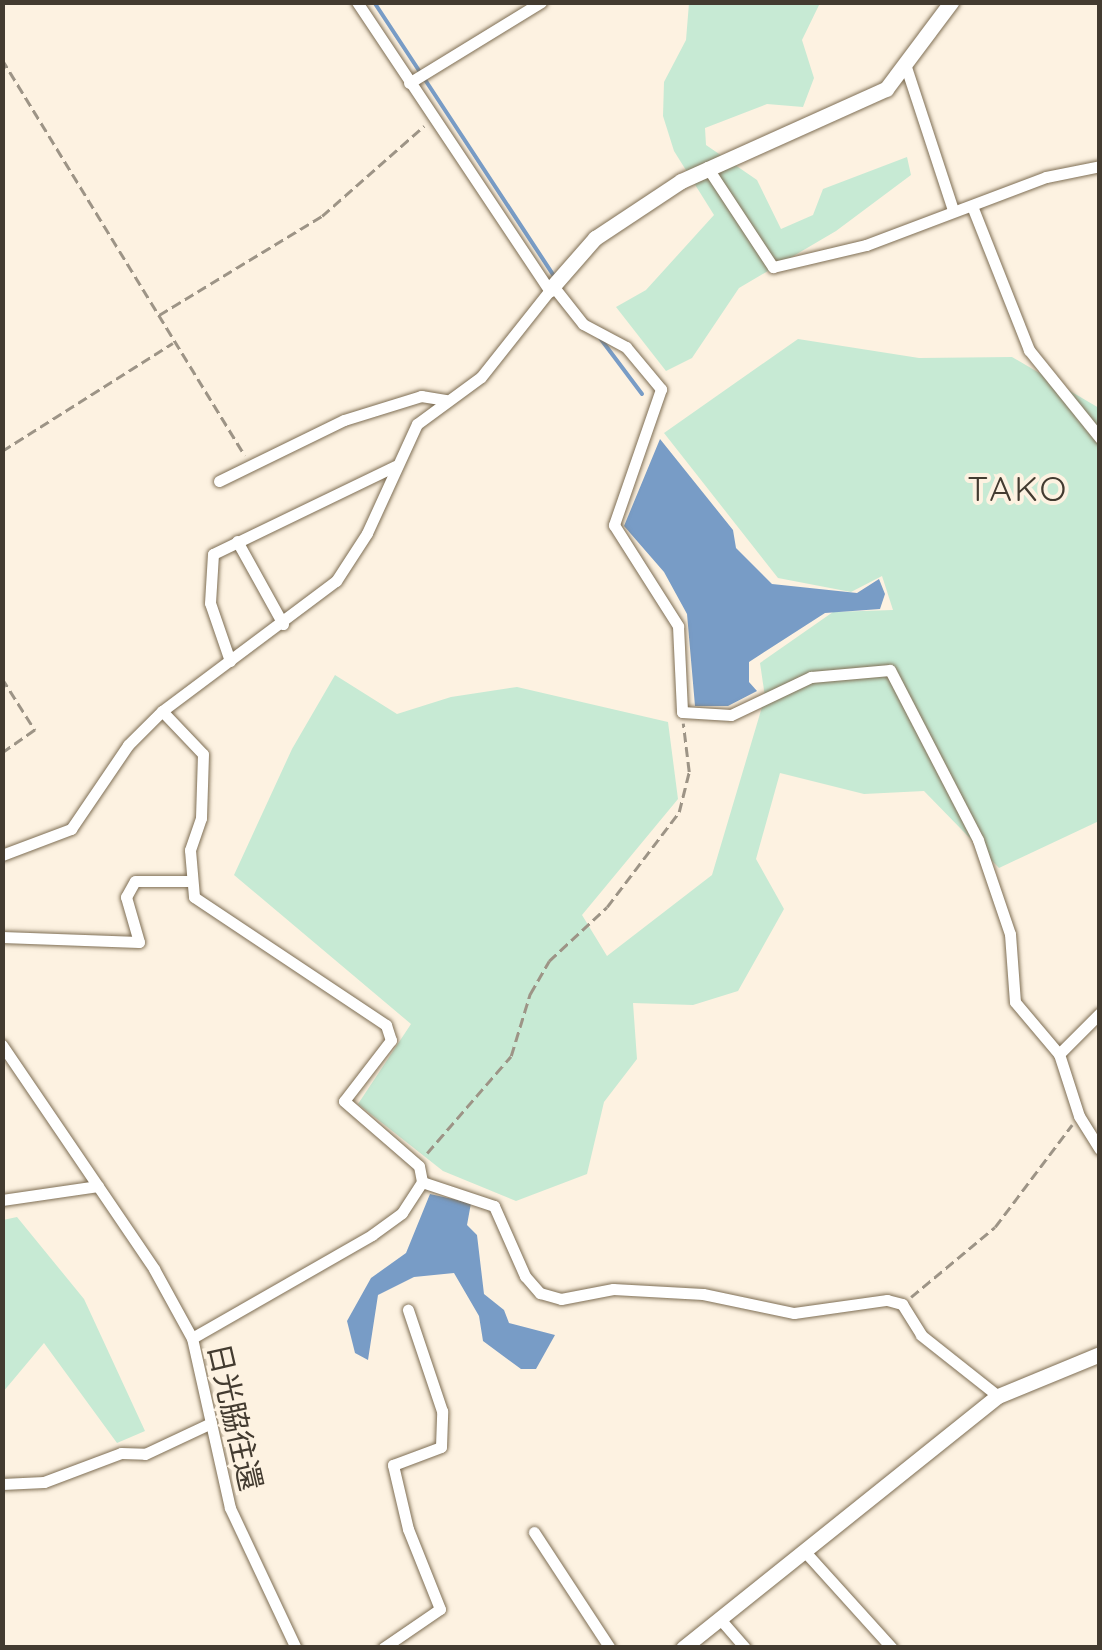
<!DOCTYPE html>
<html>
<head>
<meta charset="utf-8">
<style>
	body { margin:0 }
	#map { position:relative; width:1102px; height:1650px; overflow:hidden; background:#fdf2e1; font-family:Quicksand,"Noto Sans JP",sans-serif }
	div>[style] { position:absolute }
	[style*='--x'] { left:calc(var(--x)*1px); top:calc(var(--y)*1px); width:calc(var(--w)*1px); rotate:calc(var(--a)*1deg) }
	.green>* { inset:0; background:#c7ead4 }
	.water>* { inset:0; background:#789cc6 }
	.stream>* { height:4px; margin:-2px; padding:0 2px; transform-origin:2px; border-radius:2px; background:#789cc6 }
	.path>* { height:2.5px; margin-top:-1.25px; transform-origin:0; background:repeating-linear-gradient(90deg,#9d9486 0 10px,transparent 0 15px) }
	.roads { filter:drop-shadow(0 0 2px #7e6e54) drop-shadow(0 0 2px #7e6e54) }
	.street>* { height:11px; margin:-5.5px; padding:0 5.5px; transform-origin:5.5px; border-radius:5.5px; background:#fff }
	.secondary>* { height:15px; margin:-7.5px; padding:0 7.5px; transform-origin:7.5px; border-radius:7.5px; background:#fff }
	span { translate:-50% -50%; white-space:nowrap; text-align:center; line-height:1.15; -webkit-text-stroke:8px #fdf2e1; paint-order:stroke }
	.street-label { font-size:30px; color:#433b30 }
	.quarter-label { font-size:35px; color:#433b30; letter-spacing:2.5px }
	.frame { position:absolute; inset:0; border:5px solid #433b30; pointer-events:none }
</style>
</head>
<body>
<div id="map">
	<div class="green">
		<i style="clip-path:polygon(689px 3px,820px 3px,802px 40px,814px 78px,803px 107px,767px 104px,705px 128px,706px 145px,757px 180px,781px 229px,813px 215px,823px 189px,907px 157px,911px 175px,836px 231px,739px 288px,692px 358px,666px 371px,616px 307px,646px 290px,714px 215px,674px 151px,663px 116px,664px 82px,686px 40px)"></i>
		<i style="clip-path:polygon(798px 339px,919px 358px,1012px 357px,1099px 408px,1099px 821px,999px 868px,924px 791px,864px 794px,780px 773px,756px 859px,784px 909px,738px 991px,693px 1005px,633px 1003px,637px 1059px,604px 1102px,587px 1174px,516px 1201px,443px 1171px,358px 1104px,411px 1024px,234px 875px,292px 749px,335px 675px,397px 714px,451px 697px,517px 687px,668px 722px,678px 799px,582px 915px,607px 956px,712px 875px,765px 697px,760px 663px,833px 612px,893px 610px,882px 576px,851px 592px,778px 578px,664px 433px)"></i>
		<i style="clip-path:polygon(17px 1217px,84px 1299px,145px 1431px,117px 1443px,44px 1343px,3px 1392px,3px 1220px)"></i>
	</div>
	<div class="water">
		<i style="clip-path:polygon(660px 439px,733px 530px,736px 548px,772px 584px,857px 593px,879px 579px,885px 594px,880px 609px,825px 613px,749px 662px,749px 682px,757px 691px,728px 706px,695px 706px,687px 614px,664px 572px,624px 526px)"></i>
		<i style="clip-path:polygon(430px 1194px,471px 1203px,467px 1225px,477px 1235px,484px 1294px,504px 1310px,509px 1323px,555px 1335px,536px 1369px,521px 1369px,483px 1341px,479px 1316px,454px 1273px,414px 1277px,378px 1295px,368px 1360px,355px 1353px,347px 1321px,371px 1278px,406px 1253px)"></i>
	</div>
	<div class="stream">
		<i style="--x:374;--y:2;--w:330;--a:56.7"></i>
		<i style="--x:600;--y:338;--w:70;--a:53.1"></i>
	</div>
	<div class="path">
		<i style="--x:2;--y:59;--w:465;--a:58.5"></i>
		<i style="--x:159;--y:315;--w:191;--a:-31.3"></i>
		<i style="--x:322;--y:216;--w:136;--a:-41.4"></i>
		<i style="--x:2;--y:451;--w:202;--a:-32.3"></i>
		<i style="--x:2;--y:678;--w:62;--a:57.6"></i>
		<i style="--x:35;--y:730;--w:40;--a:145.1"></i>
		<i style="--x:427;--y:1153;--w:128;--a:-49.1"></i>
		<i style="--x:511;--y:1056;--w:65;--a:-73"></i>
		<i style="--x:530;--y:994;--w:38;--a:-60"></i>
		<i style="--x:549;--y:961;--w:79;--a:-43"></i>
		<i style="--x:607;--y:907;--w:119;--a:-52.8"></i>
		<i style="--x:679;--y:812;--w:41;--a:-76"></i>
		<i style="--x:689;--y:772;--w:49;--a:-97"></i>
		<i style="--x:911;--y:1297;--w:109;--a:-39.8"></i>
		<i style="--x:995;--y:1227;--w:128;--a:-53"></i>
	</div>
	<div class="roads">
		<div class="street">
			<i style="--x:357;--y:2;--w:348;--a:56.3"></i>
			<i style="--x:905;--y:64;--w:154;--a:71.8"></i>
			<i style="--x:409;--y:83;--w:155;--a:-31.5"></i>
			<i style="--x:707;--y:167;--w:120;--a:56.6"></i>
			<i style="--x:773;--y:267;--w:96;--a:-13.3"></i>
			<i style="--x:866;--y:245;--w:192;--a:-20.7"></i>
			<i style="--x:1046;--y:177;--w:55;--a:-11.5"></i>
			<i style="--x:972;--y:206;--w:155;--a:68.4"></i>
			<i style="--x:1029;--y:350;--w:113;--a:51.1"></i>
			<i style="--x:219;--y:481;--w:139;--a:-26"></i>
			<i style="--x:344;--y:420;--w:81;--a:-17.3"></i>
			<i style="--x:421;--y:396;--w:26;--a:9"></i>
			<i style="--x:237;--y:541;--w:95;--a:61"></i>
			<i style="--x:230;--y:661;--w:61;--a:-109"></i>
			<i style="--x:210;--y:603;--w:49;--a:-86.5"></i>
			<i style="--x:213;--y:554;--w:202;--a:-25.8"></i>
			<i style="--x:162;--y:711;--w:59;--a:46.4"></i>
			<i style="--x:203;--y:754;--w:64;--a:91.8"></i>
			<i style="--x:201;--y:818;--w:34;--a:109"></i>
			<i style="--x:190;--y:850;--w:47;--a:85.1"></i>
			<i style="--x:194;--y:897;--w:231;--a:33.7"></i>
			<i style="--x:386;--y:1025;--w:16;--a:72"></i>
			<i style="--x:391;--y:1040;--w:77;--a:127.6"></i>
			<i style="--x:344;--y:1101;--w:99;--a:40.9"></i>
			<i style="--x:419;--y:1166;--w:16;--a:79"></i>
			<i style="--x:422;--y:1182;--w:37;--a:123"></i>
			<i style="--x:402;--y:1213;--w:37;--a:144"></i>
			<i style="--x:372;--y:1235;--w:207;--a:150.2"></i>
			<i style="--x:2;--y:855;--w:74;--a:-20.6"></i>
			<i style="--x:71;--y:829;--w:102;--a:-55.8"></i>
			<i style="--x:128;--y:745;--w:48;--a:-45"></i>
			<i style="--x:162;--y:711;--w:217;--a:-36.8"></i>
			<i style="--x:336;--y:581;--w:57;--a:-57.1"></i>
			<i style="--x:367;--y:533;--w:120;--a:-65.4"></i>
			<i style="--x:417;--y:424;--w:79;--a:-36.3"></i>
			<i style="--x:481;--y:377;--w:116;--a:-51.6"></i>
			<i style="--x:553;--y:286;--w:48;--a:51.7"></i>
			<i style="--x:583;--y:324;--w:49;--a:28.1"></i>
			<i style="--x:626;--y:347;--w:55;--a:50.2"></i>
			<i style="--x:661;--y:389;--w:144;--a:109.1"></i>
			<i style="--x:614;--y:525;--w:120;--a:57.6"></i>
			<i style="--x:678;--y:626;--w:86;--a:87.3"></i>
			<i style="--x:682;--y:712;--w:49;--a:3.5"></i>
			<i style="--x:731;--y:715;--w:89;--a:-25.4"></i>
			<i style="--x:811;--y:677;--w:79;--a:-5.1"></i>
			<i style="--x:890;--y:670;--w:191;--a:62.6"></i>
			<i style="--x:978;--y:840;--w:99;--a:71.2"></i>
			<i style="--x:1010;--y:934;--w:68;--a:85.8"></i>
			<i style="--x:1015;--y:1002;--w:68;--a:49.8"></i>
			<i style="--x:1059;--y:1054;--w:65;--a:72.1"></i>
			<i style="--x:1079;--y:1116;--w:39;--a:58"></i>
			<i style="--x:2;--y:937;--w:137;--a:2.1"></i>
			<i style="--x:139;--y:942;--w:47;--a:-106.1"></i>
			<i style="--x:126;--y:897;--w:18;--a:-61"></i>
			<i style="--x:135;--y:881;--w:54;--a:0"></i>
			<i style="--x:2;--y:1045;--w:271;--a:55.8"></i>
			<i style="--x:154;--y:1269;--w:79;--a:61.2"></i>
			<i style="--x:192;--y:1338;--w:174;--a:77.4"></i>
			<i style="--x:230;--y:1508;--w:155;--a:64.8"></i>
			<i style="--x:1059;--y:1054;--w:58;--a:-45"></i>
			<i style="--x:422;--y:1182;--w:76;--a:18.4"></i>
			<i style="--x:494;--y:1206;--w:77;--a:66.1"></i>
			<i style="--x:525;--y:1276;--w:23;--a:49"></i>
			<i style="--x:540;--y:1293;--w:22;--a:16"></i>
			<i style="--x:561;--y:1299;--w:53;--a:-10.9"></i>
			<i style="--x:613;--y:1289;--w:90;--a:3.2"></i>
			<i style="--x:703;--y:1294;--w:93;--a:11.8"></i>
			<i style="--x:794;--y:1313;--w:94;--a:-8"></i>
			<i style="--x:887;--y:1300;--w:16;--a:15"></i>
			<i style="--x:902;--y:1304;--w:36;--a:58"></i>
			<i style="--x:921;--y:1335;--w:98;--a:38.4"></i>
			<i style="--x:2;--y:1200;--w:97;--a:-8.3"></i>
			<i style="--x:2;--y:1484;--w:42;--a:-2.7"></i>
			<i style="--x:44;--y:1482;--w:82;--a:-20.6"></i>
			<i style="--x:121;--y:1453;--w:24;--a:2"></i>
			<i style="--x:145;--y:1454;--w:73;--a:-25.2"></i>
			<i style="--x:534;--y:1532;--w:139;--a:56.8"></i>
			<i style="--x:807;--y:1554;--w:127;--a:47.9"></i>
			<i style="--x:720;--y:1619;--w:38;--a:49"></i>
			<i style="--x:383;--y:1648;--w:69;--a:-34.4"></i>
			<i style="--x:440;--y:1609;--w:86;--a:-111.8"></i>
			<i style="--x:408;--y:1529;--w:66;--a:-103.2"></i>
			<i style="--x:393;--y:1465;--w:51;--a:-20.6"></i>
			<i style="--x:441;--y:1447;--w:36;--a:-88"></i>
			<i style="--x:442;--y:1411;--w:107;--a:-108.6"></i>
		</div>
		<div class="secondary">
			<i style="--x:553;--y:286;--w:64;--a:-48.8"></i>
			<i style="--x:595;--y:238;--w:103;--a:-33.5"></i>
			<i style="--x:681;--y:181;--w:225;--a:-24.2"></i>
			<i style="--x:886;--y:89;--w:109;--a:-53.2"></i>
			<i style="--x:683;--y:1648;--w:403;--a:-38.7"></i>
			<i style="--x:998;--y:1396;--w:110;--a:-22.4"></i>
		</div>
	</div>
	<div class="street-label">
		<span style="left:235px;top:1417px;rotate:77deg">日光脇往還</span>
	</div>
	<div class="quarter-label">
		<span style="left:1018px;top:488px">TAKO</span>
	</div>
	<div class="frame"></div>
</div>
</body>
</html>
